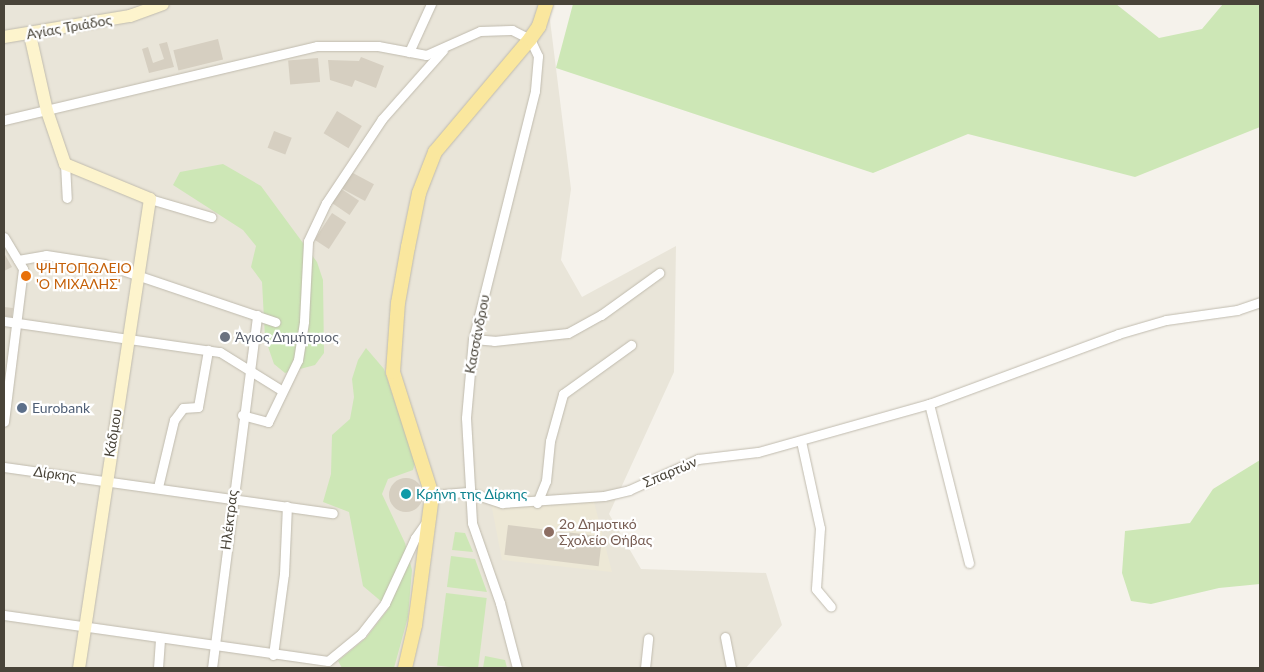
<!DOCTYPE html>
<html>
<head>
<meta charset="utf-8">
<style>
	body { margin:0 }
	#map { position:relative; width:1264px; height:672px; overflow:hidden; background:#f5f2eb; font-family:Lato,sans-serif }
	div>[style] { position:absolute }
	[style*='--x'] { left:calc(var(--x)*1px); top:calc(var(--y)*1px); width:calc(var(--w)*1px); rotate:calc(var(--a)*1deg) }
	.residential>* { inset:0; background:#e9e5d9 }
	.education>* { inset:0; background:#ede8d6 }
	.green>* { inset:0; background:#cde7b6; transform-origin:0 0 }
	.building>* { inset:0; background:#d6cfc1; transform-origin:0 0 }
	.round { border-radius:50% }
	.roads { filter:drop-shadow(0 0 1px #c0bbae) drop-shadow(0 0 1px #c0bbae) }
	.street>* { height:9px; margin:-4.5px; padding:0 4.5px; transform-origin:4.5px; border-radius:4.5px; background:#fff }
	.secondary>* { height:12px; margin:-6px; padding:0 6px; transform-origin:6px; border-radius:6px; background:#fdf4cd }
	.primary>* { height:14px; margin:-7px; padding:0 7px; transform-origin:7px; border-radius:7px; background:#fae79e }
	.dots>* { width:14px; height:14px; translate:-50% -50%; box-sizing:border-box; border:2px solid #fff; border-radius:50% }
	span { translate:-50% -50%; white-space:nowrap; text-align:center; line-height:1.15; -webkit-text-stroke:4.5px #fff; paint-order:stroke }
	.street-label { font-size:14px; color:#494439 }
	.food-label { font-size:14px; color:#c56008 }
	.left { translate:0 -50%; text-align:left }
	.worship-label { font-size:14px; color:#5b616d }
	.service-label { font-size:14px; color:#4e5e75 }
	.culture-label { font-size:14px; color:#0d838f }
	.education-label { font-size:14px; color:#785e54 }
	.frame { position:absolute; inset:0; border:5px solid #494439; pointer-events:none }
</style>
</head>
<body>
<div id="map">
	<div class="residential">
		<i style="clip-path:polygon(4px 4px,548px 4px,571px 189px,561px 260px,582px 297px,676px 246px,674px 372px,609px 514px,641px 569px,766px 573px,782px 625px,746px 668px,4px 668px)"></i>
	</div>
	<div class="education">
		<i style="clip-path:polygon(594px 502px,612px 572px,502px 560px,491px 503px)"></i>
	</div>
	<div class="green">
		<i style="clip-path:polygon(573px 4px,1116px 4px,1159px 38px,1202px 29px,1223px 4px,1260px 4px,1260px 127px,1135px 177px,968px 134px,873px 173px,556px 68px)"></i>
		<i style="clip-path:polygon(223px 164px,261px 186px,317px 262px,323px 280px,324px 353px,315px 365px,285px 373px,274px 364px,265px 338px,262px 282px,251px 267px,256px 246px,243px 230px,173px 185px,180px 172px)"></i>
		<i style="clip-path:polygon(366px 348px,384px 369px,415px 463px,413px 470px,388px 479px,382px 494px,405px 543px,412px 570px,408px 617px,394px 668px,342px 668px,338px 661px,366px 638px,389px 608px,363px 586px,349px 512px,323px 502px,331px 474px,332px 435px,350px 419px,354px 397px,352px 379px,358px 360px)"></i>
		<i style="clip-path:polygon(1260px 460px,1260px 584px,1219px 588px,1151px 604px,1131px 601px,1122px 573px,1125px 531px,1190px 523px,1213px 489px)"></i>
		<i style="clip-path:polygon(455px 532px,465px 533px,473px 552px,452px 550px)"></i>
		<i style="clip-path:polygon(451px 556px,475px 559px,487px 592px,447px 587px)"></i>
		<i style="left:446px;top:593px;width:41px;height:73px;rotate:7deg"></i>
		<i style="clip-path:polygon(485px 656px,505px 660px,507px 668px,483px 668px)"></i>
	</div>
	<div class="building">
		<i style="left:218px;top:39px;width:21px;height:46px;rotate:76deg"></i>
		<i style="clip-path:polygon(167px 42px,174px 67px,149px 73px,142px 49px,148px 47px,153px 63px,164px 59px,159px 44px)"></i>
		<i style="clip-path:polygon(361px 57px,384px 66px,376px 88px,355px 80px,352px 87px,330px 80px,328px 60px,359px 61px)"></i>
		<i style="left:318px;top:58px;width:24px;height:30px;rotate:85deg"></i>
		<i style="left:337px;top:111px;width:29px;height:26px;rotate:31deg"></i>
		<i style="left:274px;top:131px;width:19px;height:18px;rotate:21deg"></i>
		<i style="left:351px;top:172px;width:26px;height:19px;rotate:28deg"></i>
		<i style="left:340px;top:188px;width:23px;height:17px;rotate:34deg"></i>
		<i style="left:332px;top:213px;width:17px;height:32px;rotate:33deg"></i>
		<i style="clip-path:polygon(4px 253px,12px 267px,4px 271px)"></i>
		<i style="left:4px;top:307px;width:9px;height:9px;rotate:6deg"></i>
		<i class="round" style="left:389px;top:478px;width:34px;height:34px"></i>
		<i style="left:508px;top:525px;width:95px;height:30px;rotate:7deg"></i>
	</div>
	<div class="roads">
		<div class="street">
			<i style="--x:409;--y:52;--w:53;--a:-65.4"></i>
			<i style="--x:4;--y:120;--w:322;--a:-13.3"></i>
			<i style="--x:317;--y:46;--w:61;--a:0"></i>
			<i style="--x:378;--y:46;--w:49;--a:10.6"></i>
			<i style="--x:426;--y:55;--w:59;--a:-24"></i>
			<i style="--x:480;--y:31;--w:32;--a:-2"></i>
			<i style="--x:512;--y:30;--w:20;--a:27"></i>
			<i style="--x:530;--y:39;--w:19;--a:65"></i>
			<i style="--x:538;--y:56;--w:35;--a:95"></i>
			<i style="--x:535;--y:91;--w:256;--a:104"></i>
			<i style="--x:473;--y:339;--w:79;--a:95.1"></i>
			<i style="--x:466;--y:418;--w:105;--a:86.7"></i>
			<i style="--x:472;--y:523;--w:85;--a:70.7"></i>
			<i style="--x:500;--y:603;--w:67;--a:75.3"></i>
			<i style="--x:65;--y:164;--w:34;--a:87"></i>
			<i style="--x:150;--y:199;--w:64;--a:16.4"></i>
			<i style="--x:4;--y:237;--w:37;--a:59"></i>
			<i style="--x:23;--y:269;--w:154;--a:97.1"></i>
			<i style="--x:18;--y:260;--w:28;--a:-10"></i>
			<i style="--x:46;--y:255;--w:59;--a:8.8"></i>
			<i style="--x:104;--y:264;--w:181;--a:18.7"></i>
			<i style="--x:4;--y:321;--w:218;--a:8.2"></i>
			<i style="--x:220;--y:352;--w:72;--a:31.9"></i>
			<i style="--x:473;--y:339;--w:21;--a:5"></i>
			<i style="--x:494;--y:341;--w:74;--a:-6.2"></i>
			<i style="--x:568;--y:333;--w:38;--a:-29"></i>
			<i style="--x:601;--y:315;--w:72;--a:-35.9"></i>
			<i style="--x:242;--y:415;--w:27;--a:15"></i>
			<i style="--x:268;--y:422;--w:69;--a:-64.2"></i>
			<i style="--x:298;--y:360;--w:39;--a:-81"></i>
			<i style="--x:304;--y:321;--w:80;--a:-87.1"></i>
			<i style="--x:308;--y:241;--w:42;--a:-64.7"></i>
			<i style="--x:326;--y:203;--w:101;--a:-56.3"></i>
			<i style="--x:382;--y:119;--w:92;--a:-48.5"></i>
			<i style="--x:801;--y:441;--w:89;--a:77.7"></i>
			<i style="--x:820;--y:528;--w:61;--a:93.8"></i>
			<i style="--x:816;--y:589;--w:23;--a:50"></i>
			<i style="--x:4;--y:467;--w:332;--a:8"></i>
			<i style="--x:158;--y:487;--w:69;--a:-76.6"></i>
			<i style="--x:174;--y:420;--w:15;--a:-53"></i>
			<i style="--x:183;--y:408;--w:15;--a:-4"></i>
			<i style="--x:198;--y:407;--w:58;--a:-80"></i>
			<i style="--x:432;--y:495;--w:36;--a:-5"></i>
			<i style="--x:468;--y:492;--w:36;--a:18"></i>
			<i style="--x:502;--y:503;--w:102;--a:-3.9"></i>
			<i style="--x:604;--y:496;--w:26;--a:-13"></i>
			<i style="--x:629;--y:490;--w:76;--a:-24.2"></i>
			<i style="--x:698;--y:459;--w:60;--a:-6.7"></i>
			<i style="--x:758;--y:452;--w:178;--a:-15.7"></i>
			<i style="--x:537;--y:503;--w:24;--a:-68"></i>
			<i style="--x:546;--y:481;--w:40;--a:-84.3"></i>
			<i style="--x:550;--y:441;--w:49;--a:-74.5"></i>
			<i style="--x:563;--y:394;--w:84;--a:-35.8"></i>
			<i style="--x:969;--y:563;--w:164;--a:-104.1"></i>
			<i style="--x:929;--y:404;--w:202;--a:-20.3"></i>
			<i style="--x:1118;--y:334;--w:50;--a:-16.3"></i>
			<i style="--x:1166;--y:320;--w:72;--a:-8"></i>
			<i style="--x:1237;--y:310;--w:24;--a:-19"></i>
			<i style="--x:4;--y:615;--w:327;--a:8.1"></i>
			<i style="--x:328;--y:661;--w:43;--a:-39.3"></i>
			<i style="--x:361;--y:634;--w:39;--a:-52"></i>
			<i style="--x:385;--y:603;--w:72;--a:-65.2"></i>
			<i style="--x:415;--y:538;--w:21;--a:-55"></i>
			<i style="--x:725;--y:637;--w:32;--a:79"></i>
			<i style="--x:273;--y:655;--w:82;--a:-82.3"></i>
			<i style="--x:284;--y:574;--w:68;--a:-87.5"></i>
			<i style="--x:158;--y:668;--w:29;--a:-86"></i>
			<i style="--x:212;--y:668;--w:356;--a:-82.7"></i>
			<i style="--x:645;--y:668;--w:30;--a:-84"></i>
		</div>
		<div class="secondary">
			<i style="--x:30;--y:35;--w:78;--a:77.4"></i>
			<i style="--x:47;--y:111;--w:56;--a:71.2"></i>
			<i style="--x:65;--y:164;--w:92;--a:22.4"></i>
			<i style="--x:150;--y:199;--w:474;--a:98.6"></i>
			<i style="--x:4;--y:37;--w:128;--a:-9.5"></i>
			<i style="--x:130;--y:16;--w:35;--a:-20"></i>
		</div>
		<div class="primary">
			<i style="--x:405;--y:668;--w:44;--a:-76.9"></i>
			<i style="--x:415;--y:625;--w:131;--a:-82.5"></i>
			<i style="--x:432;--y:495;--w:129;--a:-107.6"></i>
			<i style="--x:393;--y:372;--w:69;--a:-85.9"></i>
			<i style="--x:398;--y:303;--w:57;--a:-79.9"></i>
			<i style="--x:408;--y:247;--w:55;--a:-78.5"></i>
			<i style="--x:419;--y:193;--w:44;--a:-68.7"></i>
			<i style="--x:435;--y:152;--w:148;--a:-49.9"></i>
			<i style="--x:530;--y:39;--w:16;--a:-55"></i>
			<i style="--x:539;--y:26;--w:23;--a:-72"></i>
		</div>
	</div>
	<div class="dots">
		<i style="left:26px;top:276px;background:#e8710a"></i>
		<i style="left:225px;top:337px;background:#6b7280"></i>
		<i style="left:22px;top:408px;background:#5c6f8a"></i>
		<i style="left:406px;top:494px;background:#0f9aa8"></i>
		<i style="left:549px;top:532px;background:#8d6e63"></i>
	</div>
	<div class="street-label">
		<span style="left:69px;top:27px;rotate:-10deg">Αγίας Τριάδος</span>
		<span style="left:477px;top:334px;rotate:-79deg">Κασσάνδρου</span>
		<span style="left:113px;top:433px;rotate:-81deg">Κάδμου</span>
		<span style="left:670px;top:472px;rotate:-23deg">Σπαρτών</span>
		<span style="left:55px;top:474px;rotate:8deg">Δίρκης</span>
		<span style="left:229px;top:520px;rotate:-83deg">Ηλέκτρας</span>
	</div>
	<div class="food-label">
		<span class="left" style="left:36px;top:276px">ΨΗΤΟΠΩΛΕΙΟ<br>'Ο ΜΙΧΑΛΗΣ'</span>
	</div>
	<div class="worship-label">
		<span class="left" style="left:235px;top:337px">Άγιος Δημήτριος</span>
	</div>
	<div class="service-label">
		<span class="left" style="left:32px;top:408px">Eurobank</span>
	</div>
	<div class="culture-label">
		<span class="left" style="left:416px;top:494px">Κρήνη της Δίρκης</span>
	</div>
	<div class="education-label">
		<span class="left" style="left:559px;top:532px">2ο Δημοτικό<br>Σχολείο Θήβας</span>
	</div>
	<div class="frame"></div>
</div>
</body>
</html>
